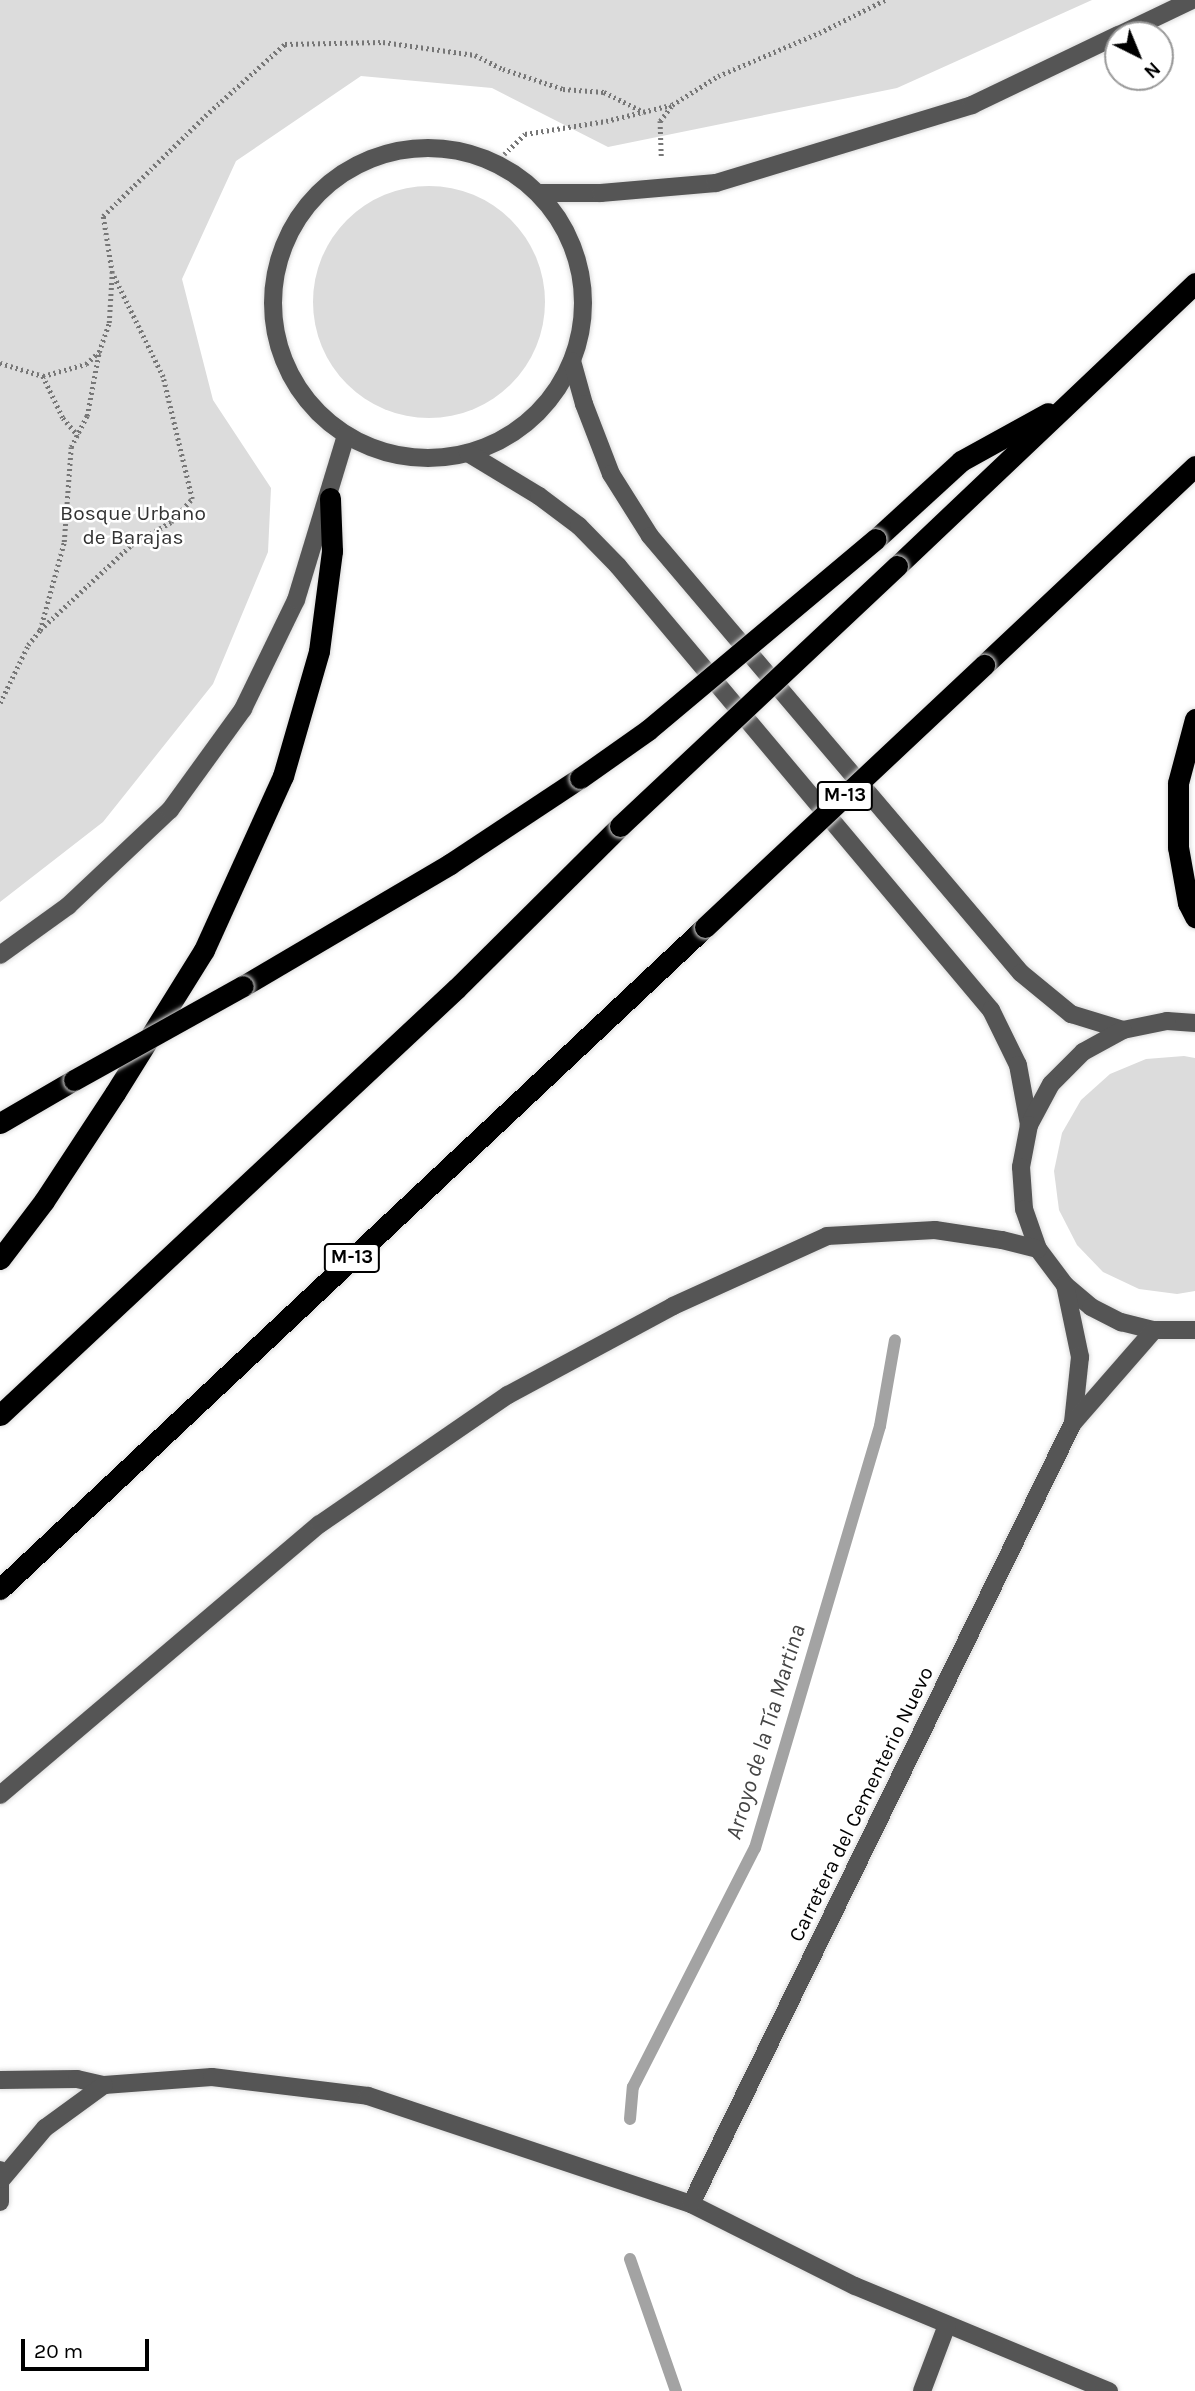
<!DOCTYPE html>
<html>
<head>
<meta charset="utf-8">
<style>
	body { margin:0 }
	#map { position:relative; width:1195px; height:2391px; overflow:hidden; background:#fff; font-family:Karla,sans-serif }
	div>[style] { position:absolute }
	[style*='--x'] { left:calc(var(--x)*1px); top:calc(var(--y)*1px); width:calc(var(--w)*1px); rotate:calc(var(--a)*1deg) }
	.green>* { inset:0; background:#dcdcdc }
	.round { border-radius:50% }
	.stream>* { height:12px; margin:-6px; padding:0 6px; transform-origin:6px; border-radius:6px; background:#a3a3a3 }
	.path>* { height:4.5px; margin-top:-2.25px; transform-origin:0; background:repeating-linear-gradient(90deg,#777 0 2px,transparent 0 5.5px) }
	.roads { filter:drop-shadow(0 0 2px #dbdbdb) drop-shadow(0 0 2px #dbdbdb) }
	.minor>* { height:18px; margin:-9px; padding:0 9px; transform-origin:9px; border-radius:9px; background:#555 }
	.minor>.ring { margin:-9px; padding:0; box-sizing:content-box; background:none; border:18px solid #555; border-radius:50% }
	.highway>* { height:21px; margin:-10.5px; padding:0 10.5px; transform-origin:10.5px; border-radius:10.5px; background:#000 }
	.bridges { filter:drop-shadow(0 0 2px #dbdbdb) drop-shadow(0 0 2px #dbdbdb) }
	.highway-bridge>* { height:21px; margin:-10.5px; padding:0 10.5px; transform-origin:10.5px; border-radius:10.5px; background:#000 }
	span { translate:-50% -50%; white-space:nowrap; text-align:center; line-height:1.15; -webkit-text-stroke:5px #fff; paint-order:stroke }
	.shield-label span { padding:2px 5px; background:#fff; border:2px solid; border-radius:5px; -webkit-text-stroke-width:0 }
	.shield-label { font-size:19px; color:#000; font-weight:700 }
	.park-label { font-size:21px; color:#333 }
	.street-label { font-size:21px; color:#000 }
	.water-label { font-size:23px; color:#444; font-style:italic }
	.north { position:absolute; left:1104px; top:21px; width:70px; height:70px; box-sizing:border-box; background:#fff; border:2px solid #999; border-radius:50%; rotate:137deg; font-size:19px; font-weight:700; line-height:28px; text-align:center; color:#000 }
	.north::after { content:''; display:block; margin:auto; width:24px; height:32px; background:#000; clip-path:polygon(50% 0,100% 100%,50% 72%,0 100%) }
	.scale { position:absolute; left:21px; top:2339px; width:128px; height:32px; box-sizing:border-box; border:4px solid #000; border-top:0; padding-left:9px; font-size:21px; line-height:24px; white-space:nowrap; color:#000; -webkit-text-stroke:5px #fff; paint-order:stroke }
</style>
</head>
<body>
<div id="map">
	<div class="green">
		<i style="clip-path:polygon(0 0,1092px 0,897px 88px,608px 147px,492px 88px,361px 76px,236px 161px,182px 279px,213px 400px,271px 488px,268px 552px,213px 684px,103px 822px,0 902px)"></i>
		<i class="round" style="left:313px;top:186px;width:232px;height:232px"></i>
		<i style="clip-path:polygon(1184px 1056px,1195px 1058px,1195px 1291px,1177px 1294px,1139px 1289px,1103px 1272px,1077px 1245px,1059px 1210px,1054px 1171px,1062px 1133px,1081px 1100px,1110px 1074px,1146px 1059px)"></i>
	</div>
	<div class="stream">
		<i style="--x:630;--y:2119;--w:32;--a:-85"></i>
		<i style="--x:633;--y:2087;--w:268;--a:-63"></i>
		<i style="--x:755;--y:1848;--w:440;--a:-73.5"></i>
		<i style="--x:880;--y:1426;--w:87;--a:-80.1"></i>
		<i style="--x:630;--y:2259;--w:140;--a:70.8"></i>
	</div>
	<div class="path">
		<i style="--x:661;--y:156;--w:35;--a:-92"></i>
		<i style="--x:660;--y:121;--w:20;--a:-53"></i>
		<i style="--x:672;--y:105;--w:54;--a:-32.2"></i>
		<i style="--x:718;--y:76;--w:110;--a:-23.1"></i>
		<i style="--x:819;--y:33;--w:74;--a:-26.6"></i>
		<i style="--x:496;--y:162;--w:40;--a:-44"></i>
		<i style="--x:525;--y:134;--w:82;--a:-9.1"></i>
		<i style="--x:606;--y:121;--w:67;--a:-13.8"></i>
		<i style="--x:0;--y:363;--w:45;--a:16.8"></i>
		<i style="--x:43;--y:376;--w:45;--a:-15.6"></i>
		<i style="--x:86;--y:364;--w:18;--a:-43"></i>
		<i style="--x:99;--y:352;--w:31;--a:-71"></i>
		<i style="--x:109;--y:323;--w:50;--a:-86.6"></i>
		<i style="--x:43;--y:376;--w:47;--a:64.5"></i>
		<i style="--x:63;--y:418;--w:23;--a:49"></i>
		<i style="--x:40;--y:630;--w:91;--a:-74.7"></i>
		<i style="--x:64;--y:542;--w:95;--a:-85.8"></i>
		<i style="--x:71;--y:447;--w:35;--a:-63"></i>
		<i style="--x:87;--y:416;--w:65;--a:-79.4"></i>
		<i style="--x:0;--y:703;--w:64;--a:-64.2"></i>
		<i style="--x:28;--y:645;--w:19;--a:-51"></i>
		<i style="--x:40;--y:630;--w:125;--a:-43"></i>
		<i style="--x:131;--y:545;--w:46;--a:-29.9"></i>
		<i style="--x:171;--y:522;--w:31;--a:-48"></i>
		<i style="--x:192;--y:499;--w:125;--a:-103.4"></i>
		<i style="--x:163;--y:377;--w:116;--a:-116.1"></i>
		<i style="--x:112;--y:273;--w:58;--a:-99"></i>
		<i style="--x:103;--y:216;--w:143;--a:-44.4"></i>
		<i style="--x:205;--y:116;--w:108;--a:-42"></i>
		<i style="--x:285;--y:44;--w:98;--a:-1.2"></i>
		<i style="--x:383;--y:42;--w:93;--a:8"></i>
		<i style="--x:475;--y:55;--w:31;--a:27"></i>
		<i style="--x:503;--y:69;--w:63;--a:18.4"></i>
		<i style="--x:563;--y:89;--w:41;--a:4.2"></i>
		<i style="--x:604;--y:92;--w:45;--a:26.6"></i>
	</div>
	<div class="roads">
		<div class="minor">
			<i style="--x:1119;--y:35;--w:81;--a:-25.6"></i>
			<i class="ring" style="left:273px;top:148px;width:292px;height:292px"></i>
			<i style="--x:539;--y:193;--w:62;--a:0"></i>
			<i style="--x:601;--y:193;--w:115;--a:-5"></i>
			<i style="--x:716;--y:183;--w:268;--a:-16.9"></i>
			<i style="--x:972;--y:105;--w:162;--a:-25.6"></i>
			<i style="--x:572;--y:361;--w:45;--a:74.4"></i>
			<i style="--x:584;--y:404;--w:75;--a:68.9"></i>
			<i style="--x:611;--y:474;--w:73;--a:57.8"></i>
			<i style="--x:650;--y:536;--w:573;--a:49.67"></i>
			<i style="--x:1021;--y:973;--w:65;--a:39.4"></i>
			<i style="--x:1071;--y:1014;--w:54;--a:17.1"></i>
			<i style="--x:468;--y:453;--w:83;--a:31.2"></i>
			<i style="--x:539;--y:496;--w:50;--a:36.9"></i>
			<i style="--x:579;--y:526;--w:56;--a:45.7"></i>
			<i style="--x:618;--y:566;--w:580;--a:49.97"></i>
			<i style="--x:991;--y:1010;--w:61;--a:63.9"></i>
			<i style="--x:1018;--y:1065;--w:61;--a:79.6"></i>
			<i style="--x:0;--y:955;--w:84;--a:-35.8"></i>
			<i style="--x:68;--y:906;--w:140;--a:-43.3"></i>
			<i style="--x:170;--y:810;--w:125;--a:-54.1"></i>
			<i style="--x:243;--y:709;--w:121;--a:-64.1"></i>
			<i style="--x:296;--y:600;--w:172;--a:-73.1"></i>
			<i style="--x:1195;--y:1023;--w:28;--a:-176"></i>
			<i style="--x:1167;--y:1021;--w:45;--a:168.4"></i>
			<i style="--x:1123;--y:1030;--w:46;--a:151.2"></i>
			<i style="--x:1083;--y:1052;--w:45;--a:135"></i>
			<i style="--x:1051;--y:1084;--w:47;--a:118.2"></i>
			<i style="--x:1029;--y:1125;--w:43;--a:100.8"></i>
			<i style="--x:1021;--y:1167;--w:42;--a:85.9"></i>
			<i style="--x:1024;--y:1209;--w:42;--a:70.7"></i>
			<i style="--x:1038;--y:1249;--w:45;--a:53.1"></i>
			<i style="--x:1065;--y:1285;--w:34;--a:40"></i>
			<i style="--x:1091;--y:1307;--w:34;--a:27"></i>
			<i style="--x:1121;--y:1322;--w:34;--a:14"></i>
			<i style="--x:1154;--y:1330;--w:41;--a:0"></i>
			<i style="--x:1065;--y:1285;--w:74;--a:78.2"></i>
			<i style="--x:1080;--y:1357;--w:66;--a:96.1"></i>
			<i style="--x:0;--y:1795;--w:419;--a:-40.3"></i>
			<i style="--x:320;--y:1524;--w:228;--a:-34.5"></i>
			<i style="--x:508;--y:1395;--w:187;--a:-28.3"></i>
			<i style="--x:673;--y:1306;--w:169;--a:-24.4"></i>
			<i style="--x:827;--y:1236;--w:108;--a:-3.2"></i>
			<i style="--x:935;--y:1230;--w:68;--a:8.5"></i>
			<i style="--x:1002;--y:1240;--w:37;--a:14"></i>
			<i style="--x:0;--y:2080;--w:77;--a:-0.7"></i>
			<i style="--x:77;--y:2079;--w:28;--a:13"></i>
			<i style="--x:104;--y:2085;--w:108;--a:-4.2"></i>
			<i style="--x:212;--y:2077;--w:157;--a:6.9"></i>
			<i style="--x:368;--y:2096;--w:341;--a:18.5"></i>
			<i style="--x:691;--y:2204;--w:183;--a:26.6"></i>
			<i style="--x:855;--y:2286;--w:275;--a:22.5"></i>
			<i style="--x:0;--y:2170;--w:32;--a:90"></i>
			<i style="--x:2;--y:2179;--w:67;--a:-49.9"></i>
			<i style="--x:45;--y:2128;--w:73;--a:-36.1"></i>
			<i style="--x:691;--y:2204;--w:869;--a:-63.94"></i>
			<i style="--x:1073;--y:1423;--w:123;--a:-48.9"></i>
			<i style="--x:922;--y:2391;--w:71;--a:-69.3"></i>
		</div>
		<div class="highway">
			<i style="--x:876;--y:539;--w:115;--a:-42.5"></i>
			<i style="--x:961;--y:461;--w:99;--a:-28.9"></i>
			<i style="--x:897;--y:566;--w:411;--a:-43.5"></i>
			<i style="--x:984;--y:665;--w:290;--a:-43.3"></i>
			<i style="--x:1195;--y:719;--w:66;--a:104.9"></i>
			<i style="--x:1178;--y:783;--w:64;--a:90"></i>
			<i style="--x:1178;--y:847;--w:57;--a:79.9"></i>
			<i style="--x:1188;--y:903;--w:16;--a:63"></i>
			<i style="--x:243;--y:986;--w:240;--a:-30.5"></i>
			<i style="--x:450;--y:864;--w:156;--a:-33.5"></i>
			<i style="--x:0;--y:1123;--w:86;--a:-30.2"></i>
			<i style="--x:0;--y:1259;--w:73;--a:-52.8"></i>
			<i style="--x:44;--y:1201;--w:129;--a:-56.7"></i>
			<i style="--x:115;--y:1093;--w:168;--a:-58.1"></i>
			<i style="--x:204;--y:950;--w:191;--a:-65.6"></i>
			<i style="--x:283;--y:776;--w:130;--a:-73.9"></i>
			<i style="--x:319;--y:651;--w:101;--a:-82.6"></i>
			<i style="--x:332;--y:551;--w:53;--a:-92.2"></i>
			<i style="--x:0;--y:1415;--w:625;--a:-43.06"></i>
			<i style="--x:457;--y:988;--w:230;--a:-44.8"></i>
			<i style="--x:0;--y:1589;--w:967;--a:-43.2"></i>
		</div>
	</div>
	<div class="bridges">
		<div class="highway-bridge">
			<i style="--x:580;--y:778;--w:83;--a:-35.2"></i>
			<i style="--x:648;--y:730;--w:297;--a:-40"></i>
			<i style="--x:620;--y:826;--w:380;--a:-43.2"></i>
			<i style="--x:705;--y:927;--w:383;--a:-43.2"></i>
			<i style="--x:74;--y:1080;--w:193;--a:-29.1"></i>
		</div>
	</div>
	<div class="shield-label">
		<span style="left:845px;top:796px">M-13</span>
		<span style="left:352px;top:1258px">M-13</span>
	</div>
	<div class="park-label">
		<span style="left:133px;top:525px">Bosque Urbano<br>de Barajas</span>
	</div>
	<div class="street-label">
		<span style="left:861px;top:1804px;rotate:-64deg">Carretera del Cementerio Nuevo</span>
	</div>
	<div class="water-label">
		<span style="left:766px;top:1732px;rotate:-73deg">Arroyo de la Tía Martina</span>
	</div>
	<div class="north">N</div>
	<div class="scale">20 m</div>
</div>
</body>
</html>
